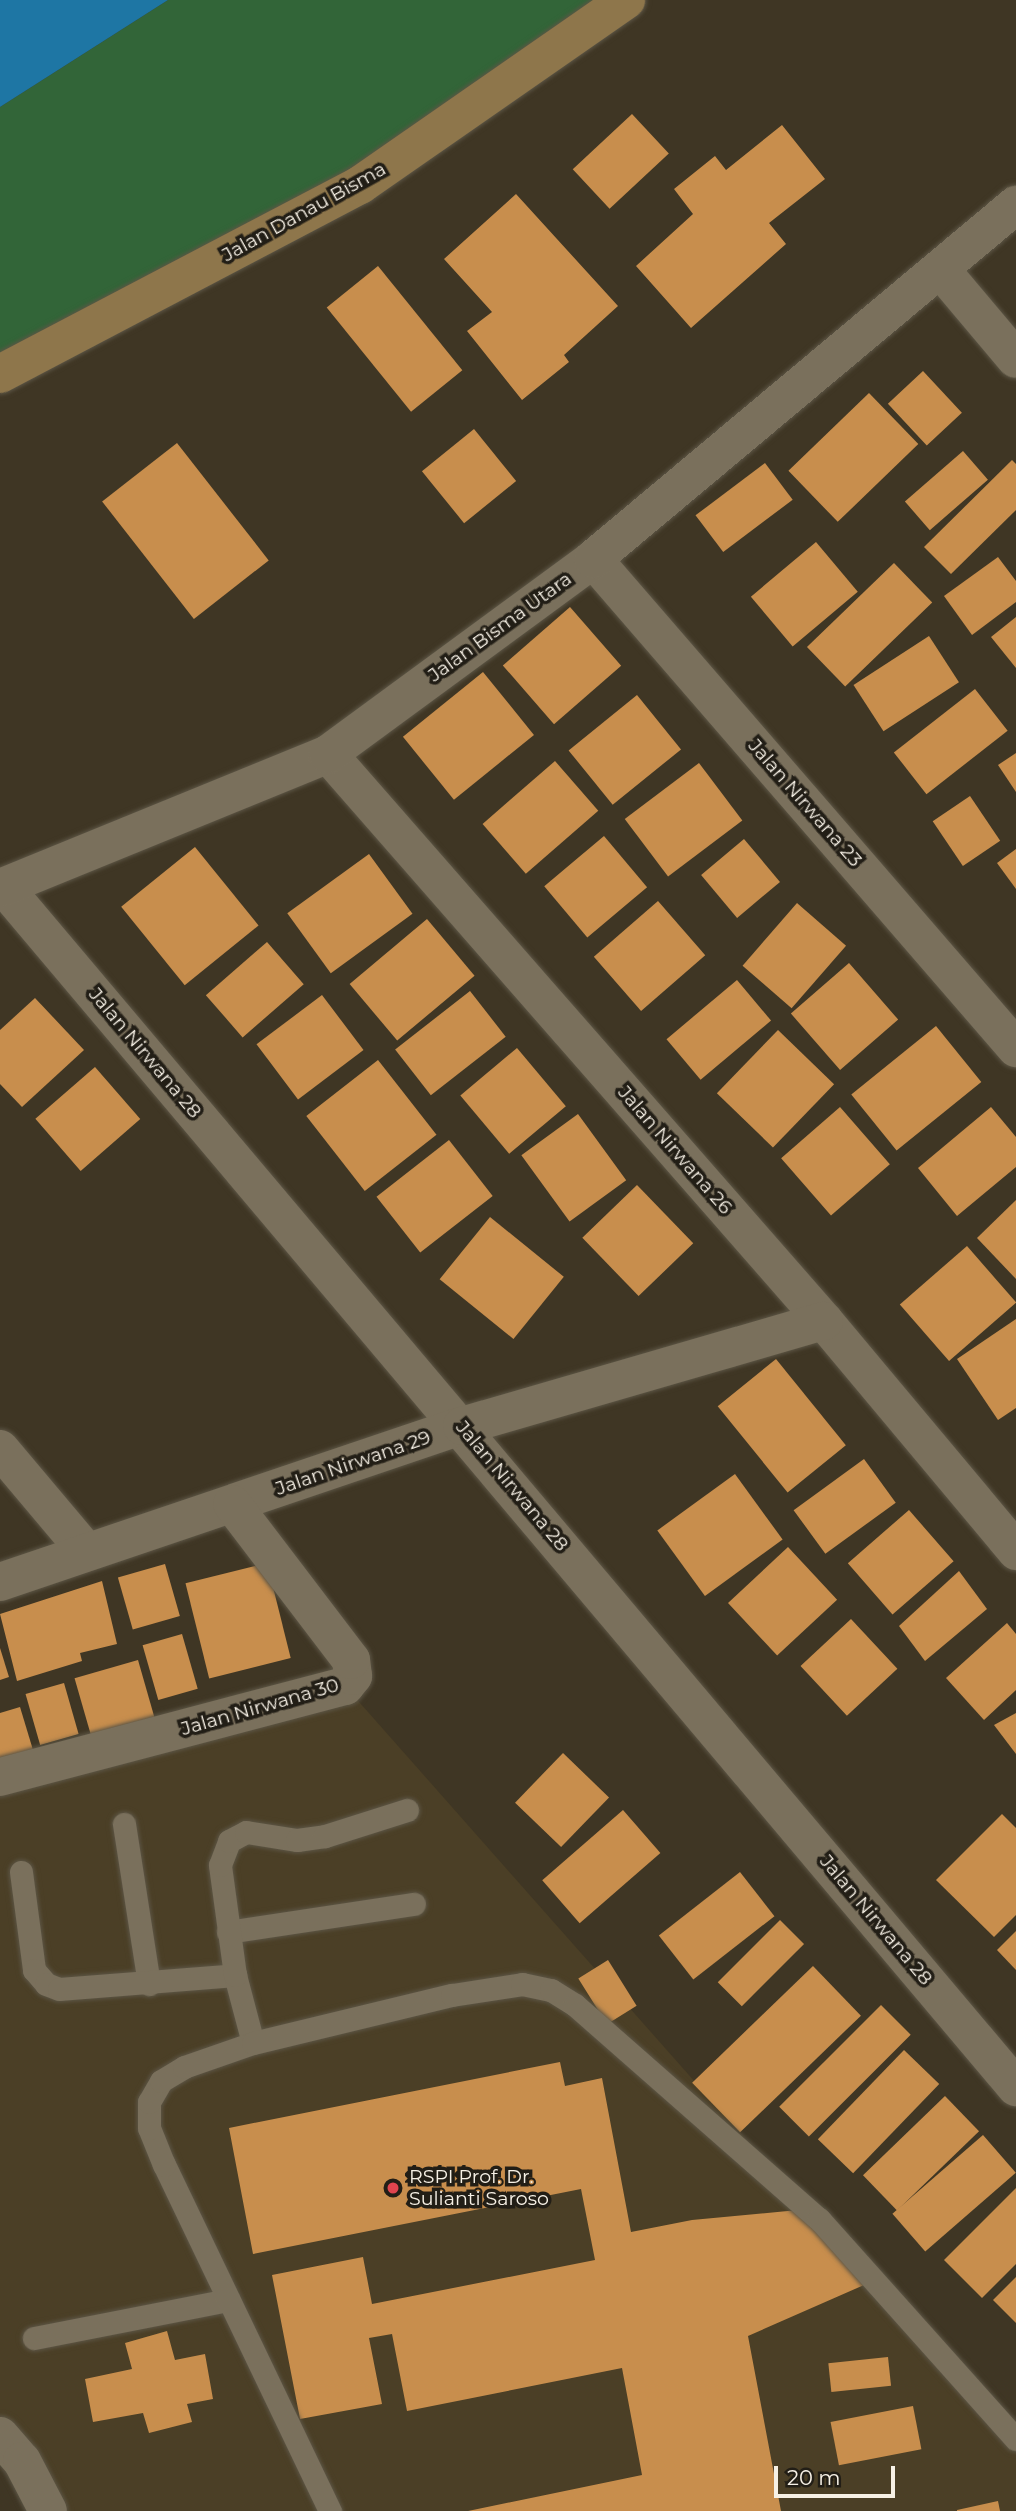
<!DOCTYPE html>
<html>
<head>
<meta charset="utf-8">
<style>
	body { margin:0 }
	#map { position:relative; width:1016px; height:2511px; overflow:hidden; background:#3f3624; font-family:Montserrat,sans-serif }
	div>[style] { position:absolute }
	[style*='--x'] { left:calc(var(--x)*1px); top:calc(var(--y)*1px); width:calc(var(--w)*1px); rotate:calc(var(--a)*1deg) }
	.built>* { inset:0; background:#4b3f26 }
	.green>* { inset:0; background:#326538 }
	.water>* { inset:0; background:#1e76a4 }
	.building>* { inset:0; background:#c88e4d; transform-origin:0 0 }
	.roads { filter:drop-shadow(0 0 2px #5c5545) drop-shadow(0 0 2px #5c5545) }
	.lane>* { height:23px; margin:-11.5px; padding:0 11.5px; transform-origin:11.5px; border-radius:11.5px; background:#7a705c }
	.street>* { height:38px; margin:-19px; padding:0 19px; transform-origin:19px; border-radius:19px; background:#7a705c }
	.secondary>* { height:38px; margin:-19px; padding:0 19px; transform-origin:19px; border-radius:19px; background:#8e764b }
	.dots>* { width:19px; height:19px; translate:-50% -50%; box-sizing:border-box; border:4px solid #221e16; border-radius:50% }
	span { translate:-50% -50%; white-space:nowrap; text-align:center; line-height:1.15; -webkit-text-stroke:7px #221e16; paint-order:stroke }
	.street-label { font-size:19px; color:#f7f1e6 }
	.poi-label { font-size:19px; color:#f7f1e6 }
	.left { translate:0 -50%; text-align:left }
	.scale { position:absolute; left:774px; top:2466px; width:121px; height:32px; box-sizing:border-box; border:4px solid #f7f1e6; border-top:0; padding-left:9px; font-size:21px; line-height:24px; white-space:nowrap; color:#f7f1e6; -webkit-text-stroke:5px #221e16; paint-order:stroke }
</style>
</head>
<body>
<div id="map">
	<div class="built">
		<i style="clip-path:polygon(345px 1686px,1016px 2445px,1016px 2511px,48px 2511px,0 2436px,0 1779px)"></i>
	</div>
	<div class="green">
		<i style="clip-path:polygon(168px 0,626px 0,360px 185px,0 374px,0 107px)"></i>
	</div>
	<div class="water">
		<i style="clip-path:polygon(0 0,168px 0,0 107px)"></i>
	</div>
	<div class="building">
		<i style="left:632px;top:114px;width:54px;height:81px;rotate:47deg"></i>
		<i style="clip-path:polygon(782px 125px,825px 179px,769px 223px,786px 244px,691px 328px,636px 266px,693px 214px,674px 189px,715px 156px,726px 170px)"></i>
		<i style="clip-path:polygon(516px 194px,618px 306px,564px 355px,569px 362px,522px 400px,467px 331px,492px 312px,444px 259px)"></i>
		<i style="left:378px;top:266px;width:134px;height:66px;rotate:51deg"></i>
		<i style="left:923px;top:371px;width:57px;height:48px;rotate:47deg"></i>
		<i style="left:869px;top:393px;width:71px;height:112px;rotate:46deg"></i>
		<i style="left:474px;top:429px;width:67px;height:67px;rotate:51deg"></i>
		<i style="left:177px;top:443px;width:149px;height:95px;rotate:52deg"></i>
		<i style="left:963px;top:451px;width:38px;height:77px;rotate:49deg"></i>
		<i style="clip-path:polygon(1012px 460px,1016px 464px,1016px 510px,951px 574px,924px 547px)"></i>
		<i style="left:765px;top:463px;width:46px;height:87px;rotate:53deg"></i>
		<i style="left:816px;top:542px;width:65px;height:85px;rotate:50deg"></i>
		<i style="clip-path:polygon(998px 557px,1016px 581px,1016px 602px,972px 635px,944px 596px)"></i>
		<i style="left:894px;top:563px;width:55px;height:121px;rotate:46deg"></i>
		<i style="left:570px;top:607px;width:78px;height:89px;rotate:49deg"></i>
		<i style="clip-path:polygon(1016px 617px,1016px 668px,991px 637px)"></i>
		<i style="left:929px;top:636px;width:55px;height:90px;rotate:57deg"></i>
		<i style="left:483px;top:672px;width:81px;height:103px;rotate:51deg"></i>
		<i style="left:975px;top:689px;width:53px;height:103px;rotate:52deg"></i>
		<i style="left:637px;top:695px;width:70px;height:88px;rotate:51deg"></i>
		<i style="clip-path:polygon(1016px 753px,1016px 792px,998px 765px)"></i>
		<i style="left:555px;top:761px;width:66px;height:96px;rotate:49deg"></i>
		<i style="left:699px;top:763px;width:72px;height:93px;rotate:53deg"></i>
		<i style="left:970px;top:796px;width:54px;height:45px;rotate:56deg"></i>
		<i style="left:604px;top:836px;width:67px;height:78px;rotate:50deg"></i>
		<i style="left:744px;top:839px;width:56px;height:56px;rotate:50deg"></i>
		<i style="left:195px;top:847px;width:101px;height:95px;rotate:51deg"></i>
		<i style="clip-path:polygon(1016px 849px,1016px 889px,997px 863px)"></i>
		<i style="left:369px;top:854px;width:74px;height:101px;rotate:54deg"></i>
		<i style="left:658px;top:901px;width:72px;height:85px;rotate:49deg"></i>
		<i style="left:797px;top:903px;width:65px;height:83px;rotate:41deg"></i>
		<i style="left:427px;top:919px;width:74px;height:101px;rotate:50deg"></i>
		<i style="left:267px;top:942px;width:56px;height:81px;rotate:49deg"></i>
		<i style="left:849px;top:963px;width:75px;height:77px;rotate:49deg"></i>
		<i style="left:737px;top:980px;width:53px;height:92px;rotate:50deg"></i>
		<i style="left:470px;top:991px;width:58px;height:95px;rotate:52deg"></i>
		<i style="left:322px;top:995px;width:69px;height:82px;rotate:53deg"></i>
		<i style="clip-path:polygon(35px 998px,84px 1050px,22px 1107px,0 1084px,0 1030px)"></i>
		<i style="left:936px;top:1026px;width:72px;height:109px;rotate:51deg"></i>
		<i style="left:778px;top:1030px;width:78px;height:88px;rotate:44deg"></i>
		<i style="left:517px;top:1048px;width:76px;height:74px;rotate:50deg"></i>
		<i style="left:378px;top:1060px;width:95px;height:91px;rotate:52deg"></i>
		<i style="left:95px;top:1067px;width:69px;height:79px;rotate:49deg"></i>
		<i style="left:840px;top:1107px;width:76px;height:78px;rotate:49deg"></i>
		<i style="clip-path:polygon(991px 1107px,1016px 1137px,1016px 1167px,957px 1216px,918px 1168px)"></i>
		<i style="left:578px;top:1114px;width:82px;height:70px;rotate:54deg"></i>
		<i style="left:449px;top:1140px;width:71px;height:92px;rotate:52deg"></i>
		<i style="left:637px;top:1185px;width:81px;height:76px;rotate:46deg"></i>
		<i style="clip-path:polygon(1016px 1200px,1016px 1279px,977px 1238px)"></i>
		<i style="left:490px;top:1217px;width:95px;height:80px;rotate:39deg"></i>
		<i style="left:967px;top:1246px;width:75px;height:89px;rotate:49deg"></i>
		<i style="clip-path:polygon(1016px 1319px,1016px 1408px,998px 1420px,957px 1359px)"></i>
		<i style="left:776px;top:1359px;width:111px;height:75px;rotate:51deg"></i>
		<i style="left:864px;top:1459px;width:54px;height:87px;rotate:54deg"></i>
		<i style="left:735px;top:1474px;width:81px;height:96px;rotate:54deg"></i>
		<i style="left:909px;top:1510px;width:68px;height:81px;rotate:49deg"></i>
		<i style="left:788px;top:1547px;width:72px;height:82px;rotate:47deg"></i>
		<i style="left:267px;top:1563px;width:98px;height:84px;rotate:76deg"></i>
		<i style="left:165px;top:1564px;width:54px;height:49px;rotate:74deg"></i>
		<i style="clip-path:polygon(959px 1571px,987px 1609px,925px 1661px,899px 1626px)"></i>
		<i style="clip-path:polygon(102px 1581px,117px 1644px,80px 1653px,82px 1661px,17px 1681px,0 1614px)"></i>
		<i style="left:851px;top:1619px;width:68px;height:69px;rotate:47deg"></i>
		<i style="clip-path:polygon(1007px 1623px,1016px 1634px,1016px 1690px,984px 1720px,946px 1678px)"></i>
		<i style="left:182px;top:1634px;width:57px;height:41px;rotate:74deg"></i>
		<i style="clip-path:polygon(0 1648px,9px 1677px,0 1680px)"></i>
		<i style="left:138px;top:1660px;width:60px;height:66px;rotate:74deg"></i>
		<i style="left:64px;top:1683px;width:53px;height:40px;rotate:74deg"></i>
		<i style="clip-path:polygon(20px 1707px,33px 1750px,0 1761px,0 1713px)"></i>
		<i style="clip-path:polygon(1016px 1713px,1016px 1754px,994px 1725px)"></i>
		<i style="left:563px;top:1753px;width:64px;height:69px;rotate:44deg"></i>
		<i style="left:623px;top:1810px;width:57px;height:107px;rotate:49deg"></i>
		<i style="clip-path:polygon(1002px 1814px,1016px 1828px,1016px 1915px,994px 1937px,936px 1880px)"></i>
		<i style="left:740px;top:1872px;width:56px;height:103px;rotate:52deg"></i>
		<i style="left:780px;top:1920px;width:34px;height:88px;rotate:45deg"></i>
		<i style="clip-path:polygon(1016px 1931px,1016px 1970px,997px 1950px)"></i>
		<i style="left:608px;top:1960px;width:54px;height:35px;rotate:58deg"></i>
		<i style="left:813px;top:1966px;width:69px;height:168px;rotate:46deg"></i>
		<i style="left:881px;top:2005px;width:42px;height:144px;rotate:45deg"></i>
		<i style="left:904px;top:2050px;width:49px;height:124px;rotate:44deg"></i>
		<i style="clip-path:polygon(560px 2062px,565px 2086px,602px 2078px,631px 2232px,692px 2220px,798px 2210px,864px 2285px,748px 2336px,781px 2511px,468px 2511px,642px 2475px,622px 2368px,407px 2411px,392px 2334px,369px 2338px,382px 2404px,300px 2419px,272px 2275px,363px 2257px,372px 2304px,595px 2260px,581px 2189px,253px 2254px,229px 2128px)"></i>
		<i style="left:945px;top:2096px;width:49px;height:114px;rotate:46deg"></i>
		<i style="left:983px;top:2135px;width:50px;height:120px;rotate:49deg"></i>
		<i style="clip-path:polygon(1016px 2188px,1016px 2264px,982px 2298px,944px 2260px)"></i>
		<i style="clip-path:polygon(1016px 2277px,1016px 2323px,993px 2300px)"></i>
		<i style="clip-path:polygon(167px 2331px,175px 2360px,205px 2354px,213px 2399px,187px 2404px,192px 2422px,149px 2433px,143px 2413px,93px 2422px,85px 2379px,132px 2369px,125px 2343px)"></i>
		<i style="left:888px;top:2357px;width:29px;height:60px;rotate:84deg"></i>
		<i style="left:913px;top:2406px;width:44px;height:84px;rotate:79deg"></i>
		<i style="clip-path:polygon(998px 2501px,1000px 2511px,957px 2511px,957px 2510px)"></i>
	</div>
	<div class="roads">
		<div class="lane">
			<i style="--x:124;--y:1824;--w:162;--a:81.1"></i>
			<i style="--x:21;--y:1872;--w:99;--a:82.4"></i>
			<i style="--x:34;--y:1970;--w:18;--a:49"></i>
			<i style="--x:46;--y:1984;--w:14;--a:21"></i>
			<i style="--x:59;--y:1989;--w:177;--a:-4.5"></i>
			<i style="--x:235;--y:1975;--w:70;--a:75.2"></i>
			<i style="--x:228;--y:1932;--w:188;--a:-8.6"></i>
			<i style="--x:235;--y:1975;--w:111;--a:-97.8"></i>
			<i style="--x:220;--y:1865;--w:26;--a:-69"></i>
			<i style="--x:229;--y:1841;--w:19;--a:-28"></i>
			<i style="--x:246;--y:1832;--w:52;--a:8.9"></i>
			<i style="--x:297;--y:1840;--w:28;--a:-8"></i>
			<i style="--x:325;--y:1836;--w:86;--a:-17.6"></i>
			<i style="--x:34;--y:2338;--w:198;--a:-11.1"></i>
			<i style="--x:330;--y:2511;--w:384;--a:-115.6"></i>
			<i style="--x:164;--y:2165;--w:40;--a:-112"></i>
			<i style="--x:149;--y:2128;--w:26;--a:-90"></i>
			<i style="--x:149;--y:2102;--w:24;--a:-60"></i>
			<i style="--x:161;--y:2081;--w:27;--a:-31"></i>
			<i style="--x:184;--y:2067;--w:73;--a:-19.2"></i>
			<i style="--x:253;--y:2043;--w:205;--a:-13.6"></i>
			<i style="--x:452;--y:1995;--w:71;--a:-8.9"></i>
			<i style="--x:522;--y:1984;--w:30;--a:12"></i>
			<i style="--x:551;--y:1990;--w:28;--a:32"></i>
			<i style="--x:575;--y:2005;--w:325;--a:41.3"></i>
			<i style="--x:819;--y:2219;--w:295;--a:48.2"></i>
		</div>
		<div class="street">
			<i style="--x:941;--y:270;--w:116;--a:49.9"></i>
			<i style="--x:593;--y:559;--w:647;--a:49.14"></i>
			<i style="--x:328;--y:754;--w:753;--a:48.82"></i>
			<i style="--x:824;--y:1321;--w:300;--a:50.1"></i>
			<i style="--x:4;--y:887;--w:1570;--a:49.86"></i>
			<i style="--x:0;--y:888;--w:354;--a:-22.2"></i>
			<i style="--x:328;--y:754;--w:329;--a:-36.3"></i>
			<i style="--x:593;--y:559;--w:552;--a:-39.93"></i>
			<i style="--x:0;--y:1449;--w:133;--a:49.9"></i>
			<i style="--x:0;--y:1582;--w:488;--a:-18.7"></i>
			<i style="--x:462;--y:1426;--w:377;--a:-16.2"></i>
			<i style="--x:0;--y:1777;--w:357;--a:-14.8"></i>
			<i style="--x:345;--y:1686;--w:13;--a:-51"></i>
			<i style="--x:353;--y:1676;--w:16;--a:-97"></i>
			<i style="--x:351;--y:1660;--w:196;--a:-127.3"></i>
			<i style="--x:0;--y:2436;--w:33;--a:49"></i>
			<i style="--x:22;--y:2461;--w:56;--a:62.5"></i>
		</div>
		<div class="secondary">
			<i style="--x:0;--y:374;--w:407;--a:-27.7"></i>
			<i style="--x:360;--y:185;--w:324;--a:-34.8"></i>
		</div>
	</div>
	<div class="dots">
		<i style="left:393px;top:2188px;background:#e0444e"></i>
	</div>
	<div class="street-label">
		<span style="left:304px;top:212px;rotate:-29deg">Jalan Danau Bisma</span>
		<span style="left:500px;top:627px;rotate:-36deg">Jalan Bisma Utara</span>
		<span style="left:805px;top:803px;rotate:49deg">Jalan Nirwana 23</span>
		<span style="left:145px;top:1053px;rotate:50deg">Jalan Nirwana 28</span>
		<span style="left:675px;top:1150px;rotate:49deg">Jalan Nirwana 26</span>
		<span style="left:353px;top:1463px;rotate:-19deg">Jalan Nirwana 29</span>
		<span style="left:512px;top:1486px;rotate:50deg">Jalan Nirwana 28</span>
		<span style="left:260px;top:1707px;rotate:-16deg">Jalan Nirwana 30</span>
		<span style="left:876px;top:1920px;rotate:50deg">Jalan Nirwana 28</span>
	</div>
	<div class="poi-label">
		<span class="left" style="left:409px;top:2188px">RSPI Prof. Dr.<br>Sulianti Saroso</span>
	</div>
	<div class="scale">20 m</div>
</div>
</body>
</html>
